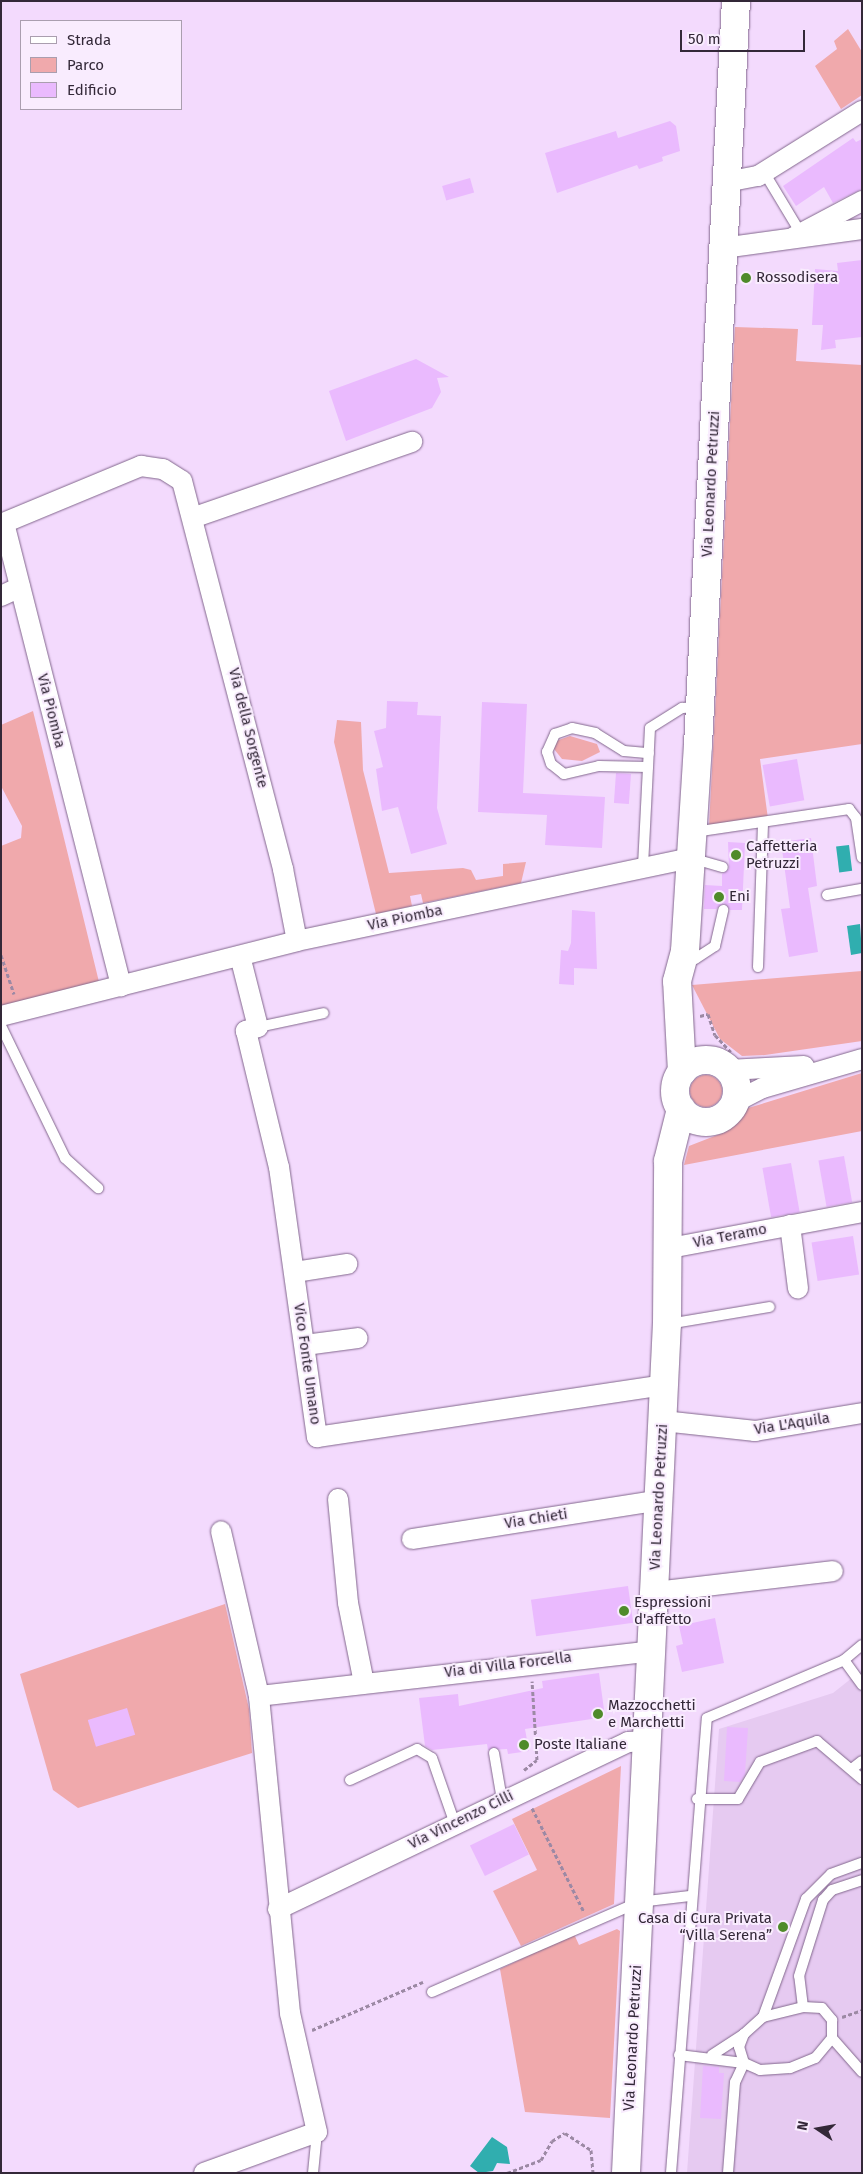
<!DOCTYPE html>
<html>
<head>
<meta charset="utf-8">
<style>
	body { margin:0 }
	#map { position:relative; width:863px; height:2174px; overflow:hidden; background:#f3dafd; font-family:"Fira Sans",sans-serif }
	div>[style] { position:absolute }
	[style*='--x'] { left:calc(var(--x)*1px); top:calc(var(--y)*1px); width:calc(var(--w)*1px); rotate:calc(var(--a)*1deg) }
	.built>* { inset:0; background:#e6caf1 }
	.green>* { inset:0; background:#f0a9ac }
	.round { border-radius:50% }
	.water>* { inset:0; background:#30aeaf; transform-origin:0 0 }
	.building>* { inset:0; background:#eabafe; transform-origin:0 0 }
	.path>* { height:3px; margin-top:-1.5px; transform-origin:0; background:repeating-linear-gradient(90deg,#9c89a4 0 4px,transparent 0 6.5px) }
	.roads { filter:drop-shadow(0 0 1px #82678d) drop-shadow(0 0 1px #82678d) }
	.lane>* { height:10px; margin:-5px; padding:0 5px; transform-origin:5px; border-radius:5px; background:#fff }
	.street>* { height:20px; margin:-10px; padding:0 10px; transform-origin:10px; border-radius:10px; background:#fff }
	.secondary>* { height:28px; margin:-14px; padding:0 14px; transform-origin:14px; border-radius:14px; background:#fff }
	.secondary>.ring { margin:-14px; padding:0; box-sizing:content-box; background:none; border:28px solid #fff; border-radius:50% }
	.dots>* { width:14px; height:14px; translate:-50% -50%; box-sizing:border-box; border:2px solid #f9ecfe; border-radius:50% }
	span { translate:-50% -50%; white-space:nowrap; text-align:center; line-height:1.15; -webkit-text-stroke:4px #f9ecfe; paint-order:stroke }
	.poi-label { font-size:15px; color:#332838 }
	.left { translate:0 -50%; text-align:left }
	.right { translate:-100% -50%; text-align:right }
	.street-label { font-size:15px; color:#332838 }
	.frame { position:absolute; inset:0; border:2px solid #332838; pointer-events:none }
	.legend { position:absolute; left:20px; top:20px; width:162px; height:90px; box-sizing:border-box; background:#f9ecfe; border:1px solid #aa9eaf; margin:0; padding:6px 9px; list-style:none; font-size:15px; color:#332838 }
	.legend li { display:flex; align-items:center; gap:10px; height:25px }
	.legend b { width:25px; border:1px solid #aa9eaf }
	.north { position:absolute; left:793px; top:2104px; width:50px; height:50px; -webkit-text-stroke:4px #f9ecfe; paint-order:stroke; rotate:282deg; font-size:14px; font-weight:700; line-height:20px; text-align:center; color:#332838 }
	.north::after { content:''; display:block; margin:auto; width:18px; height:22px; background:#332838; clip-path:polygon(50% 0,100% 100%,50% 72%,0 100%) }
	.scale { position:absolute; left:680px; top:30px; width:125px; height:22px; box-sizing:border-box; border:2px solid #332838; border-top:0; padding-left:6px; font-size:15px; line-height:18px; white-space:nowrap; color:#332838; -webkit-text-stroke:4px #f9ecfe; paint-order:stroke }
</style>
</head>
<body>
<div id="map">
	<div class="built">
		<i style="clip-path:polygon(862px 1670px,862px 2173px,687px 2173px,719px 1729px,833px 1693px)"></i>
	</div>
	<div class="green">
		<i style="clip-path:polygon(848px 29px,862px 52px,862px 95px,841px 109px,815px 66px,837px 49px,834px 41px)"></i>
		<i style="clip-path:polygon(735px 327px,798px 329px,796px 361px,862px 365px,862px 744px,760px 759px,768px 819px,709px 827px)"></i>
		<i style="clip-path:polygon(33px 711px,99px 982px,1px 1008px,1px 846px,21px 838px,22px 826px,1px 786px,1px 725px)"></i>
		<i style="clip-path:polygon(337px 720px,361px 722px,363px 770px,389px 873px,463px 868px,471px 870px,476px 880px,503px 876px,503px 864px,526px 862px,521px 883px,423px 903px,421px 894px,410px 896px,412px 906px,376px 914px,334px 742px)"></i>
		<i style="clip-path:polygon(570px 736px,597px 744px,600px 752px,582px 761px,562px 759px,554px 749px,556px 741px)"></i>
		<i style="clip-path:polygon(862px 971px,862px 1041px,765px 1055px,742px 1056px,720px 1039px,692px 985px)"></i>
		<i style="clip-path:polygon(862px 1073px,862px 1131px,684px 1165px,689px 1146px,725px 1132px,745px 1109px)"></i>
		<i class="round" style="left:690px;top:1075px;width:32px;height:32px"></i>
		<i style="clip-path:polygon(225px 1604px,249px 1709px,252px 1753px,78px 1808px,53px 1790px,20px 1674px)"></i>
		<i style="clip-path:polygon(621px 1766px,614px 1904px,521px 1946px,493px 1891px,537px 1870px,512px 1819px)"></i>
		<i style="clip-path:polygon(617px 1929px,620px 1931px,610px 2118px,525px 2112px,500px 1969px,574px 1934px,579px 1945px)"></i>
	</div>
	<div class="water">
		<i style="left:849px;top:845px;width:26px;height:13px;rotate:83deg"></i>
		<i style="clip-path:polygon(860px 924px,862px 953px,851px 955px,847px 926px)"></i>
		<i style="clip-path:polygon(492px 2137px,507px 2147px,510px 2164px,497px 2163px,493px 2171px,479px 2173px,470px 2166px)"></i>
	</div>
	<div class="building">
		<i style="clip-path:polygon(670px 121px,676px 126px,680px 151px,662px 157px,663px 161px,639px 169px,637px 165px,557px 193px,545px 153px,616px 131px,618px 138px)"></i>
		<i style="clip-path:polygon(853px 138px,856px 142px,862px 139px,862px 189px,833px 203px,824px 187px,796px 206px,783px 186px)"></i>
		<i style="left:470px;top:178px;width:15px;height:29px;rotate:74deg"></i>
		<i style="clip-path:polygon(862px 260px,862px 337px,835px 340px,836px 348px,821px 350px,823px 325px,812px 325px,815px 269px,838px 271px,837px 263px)"></i>
		<i style="clip-path:polygon(416px 359px,449px 377px,437px 378px,441px 392px,432px 408px,346px 441px,329px 391px)"></i>
		<i style="clip-path:polygon(387px 701px,418px 702px,417px 715px,441px 716px,437px 808px,447px 844px,411px 854px,398px 807px,382px 811px,376px 769px,383px 767px,374px 731px,386px 728px)"></i>
		<i style="clip-path:polygon(482px 702px,527px 704px,523px 793px,605px 797px,602px 848px,545px 845px,547px 815px,478px 812px)"></i>
		<i style="left:797px;top:759px;width:42px;height:35px;rotate:80deg"></i>
		<i style="left:616px;top:773px;width:15px;height:30px;rotate:4deg"></i>
		<i style="clip-path:polygon(811px 838px,817px 886px,808px 888px,818px 952px,789px 957px,781px 909px,790px 908px,781px 842px)"></i>
		<i style="clip-path:polygon(728px 842px,745px 843px,742px 910px,730px 910px,724px 903px,716px 909px,704px 909px,705px 885px,722px 886px,722px 874px,729px 869px)"></i>
		<i style="clip-path:polygon(572px 910px,595px 912px,597px 969px,574px 968px,574px 985px,559px 984px,561px 950px,568px 951px,571px 943px)"></i>
		<i style="left:844px;top:1156px;width:47px;height:26px;rotate:80deg"></i>
		<i style="left:791px;top:1163px;width:50px;height:29px;rotate:80deg"></i>
		<i style="left:853px;top:1236px;width:39px;height:42px;rotate:81deg"></i>
		<i style="left:628px;top:1586px;width:37px;height:98px;rotate:82deg"></i>
		<i style="clip-path:polygon(715px 1618px,724px 1663px,682px 1672px,676px 1646px,683px 1644px,679px 1626px)"></i>
		<i style="clip-path:polygon(599px 1673px,605px 1717px,525px 1729px,529px 1751px,508px 1754px,507px 1749px,488px 1750px,487px 1744px,432px 1750px,425px 1746px,419px 1698px,458px 1694px,459px 1706px,543px 1688px,542px 1681px)"></i>
		<i style="left:127px;top:1708px;width:28px;height:41px;rotate:73deg"></i>
		<i style="clip-path:polygon(727px 1727px,748px 1728px,745px 1774px,740px 1782px,724px 1781px)"></i>
		<i style="left:514px;top:1824px;width:34px;height:49px;rotate:64deg"></i>
		<i style="clip-path:polygon(703px 2066px,719px 2067px,719px 2073px,724px 2073px,721px 2119px,700px 2118px)"></i>
	</div>
	<div class="path">
		<i style="--x:1;--y:955;--w:41;--a:71.6"></i>
		<i style="--x:700;--y:1016;--w:8;--a:-14"></i>
		<i style="--x:708;--y:1014;--w:22;--a:72"></i>
		<i style="--x:715;--y:1035;--w:23;--a:47"></i>
		<i style="--x:524;--y:1770;--w:16;--a:-38"></i>
		<i style="--x:537;--y:1760;--w:79;--a:-93.6"></i>
		<i style="--x:532;--y:1808;--w:116;--a:63.4"></i>
		<i style="--x:842;--y:2017;--w:21;--a:-19"></i>
		<i style="--x:312;--y:2030;--w:121;--a:-23.4"></i>
		<i style="--x:507;--y:2173;--w:36;--a:-21"></i>
		<i style="--x:541;--y:2160;--w:22;--a:-60"></i>
		<i style="--x:552;--y:2141;--w:15;--a:-32"></i>
		<i style="--x:565;--y:2133;--w:31;--a:33"></i>
		<i style="--x:591;--y:2150;--w:23;--a:85"></i>
	</div>
	<div class="roads">
		<div class="lane">
			<i style="--x:764;--y:172;--w:70;--a:59"></i>
			<i style="--x:648;--y:767;--w:49;--a:-178.8"></i>
			<i style="--x:599;--y:766;--w:36;--a:167"></i>
			<i style="--x:564;--y:774;--w:16;--a:-142"></i>
			<i style="--x:551;--y:764;--w:13;--a:-108"></i>
			<i style="--x:547;--y:752;--w:20;--a:-66"></i>
			<i style="--x:555;--y:734;--w:18;--a:-19"></i>
			<i style="--x:572;--y:728;--w:24;--a:12"></i>
			<i style="--x:595;--y:733;--w:34;--a:32"></i>
			<i style="--x:624;--y:751;--w:25;--a:5"></i>
			<i style="--x:694;--y:832;--w:157;--a:-8.4"></i>
			<i style="--x:849;--y:809;--w:11;--a:52"></i>
			<i style="--x:856;--y:818;--w:40;--a:81.5"></i>
			<i style="--x:691;--y:858;--w:33;--a:16"></i>
			<i style="--x:643;--y:866;--w:138;--a:-87.1"></i>
			<i style="--x:650;--y:728;--w:38;--a:-32"></i>
			<i style="--x:682;--y:708;--w:17;--a:-3"></i>
			<i style="--x:827;--y:895;--w:36;--a:-10"></i>
			<i style="--x:686;--y:958;--w:9;--a:6"></i>
			<i style="--x:695;--y:959;--w:24;--a:-33"></i>
			<i style="--x:715;--y:946;--w:37;--a:-77"></i>
			<i style="--x:758;--y:967;--w:145;--a:-88"></i>
			<i style="--x:1;--y:1026;--w:147;--a:64.1"></i>
			<i style="--x:65;--y:1158;--w:45;--a:42.3"></i>
			<i style="--x:258;--y:1027;--w:67;--a:-12"></i>
			<i style="--x:668;--y:1324;--w:103;--a:-9.5"></i>
			<i style="--x:844;--y:1660;--w:31;--a:54"></i>
			<i style="--x:494;--y:1753;--w:48;--a:80.3"></i>
			<i style="--x:853;--y:1768;--w:11;--a:-38"></i>
			<i style="--x:350;--y:1780;--w:74;--a:-24.8"></i>
			<i style="--x:417;--y:1749;--w:17;--a:31"></i>
			<i style="--x:432;--y:1758;--w:70;--a:70.8"></i>
			<i style="--x:697;--y:1799;--w:41;--a:0"></i>
			<i style="--x:738;--y:1799;--w:43;--a:-59.3"></i>
			<i style="--x:760;--y:1762;--w:61;--a:-20.2"></i>
			<i style="--x:817;--y:1741;--w:59;--a:40.2"></i>
			<i style="--x:432;--y:1992;--w:226;--a:-23.5"></i>
			<i style="--x:639;--y:1902;--w:51;--a:-6.7"></i>
			<i style="--x:803;--y:2007;--w:19;--a:3"></i>
			<i style="--x:822;--y:2008;--w:16;--a:50"></i>
			<i style="--x:832;--y:2020;--w:18;--a:90"></i>
			<i style="--x:832;--y:2038;--w:26;--a:130"></i>
			<i style="--x:815;--y:2058;--w:27;--a:158"></i>
			<i style="--x:790;--y:2068;--w:30;--a:176"></i>
			<i style="--x:760;--y:2070;--w:17;--a:-156"></i>
			<i style="--x:744;--y:2063;--w:17;--a:-107"></i>
			<i style="--x:739;--y:2047;--w:14;--a:-69"></i>
			<i style="--x:744;--y:2034;--w:25;--a:-42"></i>
			<i style="--x:763;--y:2017;--w:41;--a:-14"></i>
			<i style="--x:803;--y:2007;--w:31;--a:-97"></i>
			<i style="--x:799;--y:1976;--w:80;--a:-72.5"></i>
			<i style="--x:823;--y:1900;--w:13;--a:-48"></i>
			<i style="--x:832;--y:1890;--w:32;--a:-18"></i>
			<i style="--x:763;--y:2017;--w:126;--a:-70"></i>
			<i style="--x:806;--y:1899;--w:35;--a:-45"></i>
			<i style="--x:831;--y:1874;--w:33;--a:-20"></i>
			<i style="--x:832;--y:2038;--w:45;--a:48.6"></i>
			<i style="--x:679;--y:2055;--w:65;--a:7"></i>
			<i style="--x:744;--y:2063;--w:21;--a:115"></i>
			<i style="--x:735;--y:2082;--w:91;--a:94.4"></i>
			<i style="--x:712;--y:2055;--w:38;--a:-33"></i>
			<i style="--x:313;--y:2173;--w:41;--a:-84.4"></i>
			<i style="--x:671;--y:2173;--w:456;--a:-85.5"></i>
			<i style="--x:707;--y:1718;--w:149;--a:-22.9"></i>
			<i style="--x:844;--y:1660;--w:23;--a:-40"></i>
		</div>
		<div class="street">
			<i style="--x:726;--y:182;--w:33;--a:-11"></i>
			<i style="--x:758;--y:176;--w:123;--a:-32"></i>
			<i style="--x:794;--y:237;--w:77;--a:-27.9"></i>
			<i style="--x:723;--y:248;--w:140;--a:-7.8"></i>
			<i style="--x:195;--y:517;--w:230;--a:-19.1"></i>
			<i style="--x:4;--y:523;--w:478;--a:75.8"></i>
			<i style="--x:1;--y:524;--w:152;--a:-22.5"></i>
			<i style="--x:141;--y:466;--w:22;--a:8"></i>
			<i style="--x:163;--y:469;--w:22;--a:32"></i>
			<i style="--x:182;--y:481;--w:401;--a:75.4"></i>
			<i style="--x:283;--y:869;--w:73;--a:79"></i>
			<i style="--x:1;--y:596;--w:21;--a:-25"></i>
			<i style="--x:240;--y:956;--w:73;--a:75.8"></i>
			<i style="--x:258;--y:1027;--w:13;--a:162"></i>
			<i style="--x:246;--y:1031;--w:140;--a:76.4"></i>
			<i style="--x:279;--y:1167;--w:273;--a:82"></i>
			<i style="--x:317;--y:1437;--w:352;--a:-8.5"></i>
			<i style="--x:1;--y:1016;--w:305;--a:-14.2"></i>
			<i style="--x:297;--y:941;--w:403;--a:-11.9"></i>
			<i style="--x:728;--y:1070;--w:76;--a:-3"></i>
			<i style="--x:735;--y:1102;--w:31;--a:-27"></i>
			<i style="--x:763;--y:1088;--w:103;--a:-16.3"></i>
			<i style="--x:790;--y:1225;--w:64;--a:82.8"></i>
			<i style="--x:670;--y:1248;--w:195;--a:-10.6"></i>
			<i style="--x:295;--y:1272;--w:53;--a:-8.7"></i>
			<i style="--x:305;--y:1345;--w:53;--a:-7.5"></i>
			<i style="--x:663;--y:1421;--w:93;--a:6.2"></i>
			<i style="--x:755;--y:1431;--w:109;--a:-9.5"></i>
			<i style="--x:338;--y:1499;--w:104;--a:84.5"></i>
			<i style="--x:348;--y:1603;--w:82;--a:78.7"></i>
			<i style="--x:412;--y:1539;--w:251;--a:-8.9"></i>
			<i style="--x:655;--y:1592;--w:179;--a:-6.7"></i>
			<i style="--x:259;--y:1696;--w:396;--a:-6.5"></i>
			<i style="--x:278;--y:1909;--w:388;--a:-25.5"></i>
			<i style="--x:628;--y:1742;--w:19;--a:-3"></i>
			<i style="--x:204;--y:2173;--w:120;--a:-19.9"></i>
			<i style="--x:317;--y:2132;--w:122;--a:-102.8"></i>
			<i style="--x:290;--y:2013;--w:319;--a:-95.6"></i>
			<i style="--x:259;--y:1696;--w:169;--a:-103"></i>
		</div>
		<div class="secondary">
			<i class="ring" style="left:675px;top:1060px;width:34px;height:34px"></i>
			<i style="--x:682;--y:1072;--w:91;--a:-93.1"></i>
			<i style="--x:677;--y:981;--w:31;--a:-75"></i>
			<i style="--x:685;--y:951;--w:206;--a:-86.4"></i>
			<i style="--x:698;--y:745;--w:745;--a:-87.08"></i>
			<i style="--x:626;--y:2173;--w:850;--a:-87.24"></i>
			<i style="--x:667;--y:1324;--w:163;--a:-89.6"></i>
			<i style="--x:668;--y:1161;--w:54;--a:-76"></i>
		</div>
	</div>
	<div class="dots">
		<i style="left:746px;top:278px;background:#4f8b2a"></i>
		<i style="left:736px;top:855px;background:#4f8b2a"></i>
		<i style="left:719px;top:897px;background:#4f8b2a"></i>
		<i style="left:624px;top:1611px;background:#4f8b2a"></i>
		<i style="left:598px;top:1714px;background:#4f8b2a"></i>
		<i style="left:524px;top:1745px;background:#4f8b2a"></i>
		<i style="left:783px;top:1927px;background:#4f8b2a"></i>
	</div>
	<div class="poi-label">
		<span class="left" style="left:756px;top:278px">Rossodisera</span>
		<span class="left" style="left:746px;top:855px">Caffetteria<br>Petruzzi</span>
		<span class="left" style="left:729px;top:897px">Eni</span>
		<span class="left" style="left:634px;top:1611px">Espressioni<br>d'affetto</span>
		<span class="left" style="left:608px;top:1714px">Mazzocchetti<br>e Marchetti</span>
		<span class="left" style="left:534px;top:1745px">Poste Italiane</span>
		<span class="right" style="left:772px;top:1927px">Casa di Cura Privata<br>“Villa Serena”</span>
	</div>
	<div class="street-label">
		<span style="left:711px;top:484px;rotate:-87deg">Via Leonardo Petruzzi</span>
		<span style="left:51px;top:711px;rotate:76deg">Via Piomba</span>
		<span style="left:248px;top:728px;rotate:76deg">Via della Sorgente</span>
		<span style="left:405px;top:918px;rotate:-12deg">Via Piomba</span>
		<span style="left:730px;top:1236px;rotate:-11deg">Via Teramo</span>
		<span style="left:307px;top:1364px;rotate:82deg">Vico Fonte Umano</span>
		<span style="left:792px;top:1424px;rotate:-9deg">Via L'Aquila</span>
		<span style="left:659px;top:1497px;rotate:-87deg">Via Leonardo Petruzzi</span>
		<span style="left:536px;top:1519px;rotate:-9deg">Via Chieti</span>
		<span style="left:508px;top:1665px;rotate:-7deg">Via di Villa Forcella</span>
		<span style="left:461px;top:1820px;rotate:-26deg">Via Vincenzo Cilli</span>
		<span style="left:633px;top:2038px;rotate:-87deg">Via Leonardo Petruzzi</span>
	</div>
	<div class="frame"></div>
	<ul class="legend">
	<li><b style="height:6px;background:#fff"></b>Strada</li>
	<li><b style="height:14px;background:#f0a9ac"></b>Parco</li>
	<li><b style="height:14px;background:#eabafe"></b>Edificio</li>
	</ul>
	<div class="north">N</div>
	<div class="scale">50 m</div>
</div>
</body>
</html>
